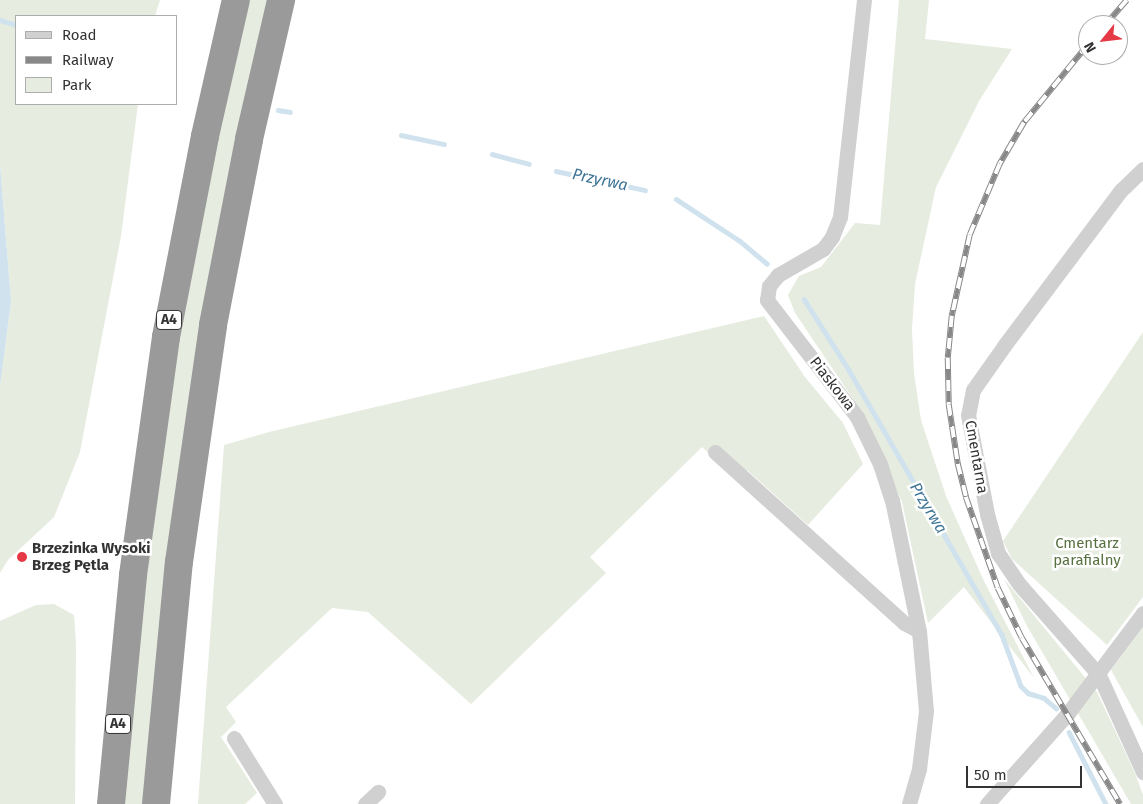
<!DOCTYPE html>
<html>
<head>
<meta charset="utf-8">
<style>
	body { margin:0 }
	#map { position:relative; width:1143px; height:804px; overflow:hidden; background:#fff; font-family:"Fira Sans",sans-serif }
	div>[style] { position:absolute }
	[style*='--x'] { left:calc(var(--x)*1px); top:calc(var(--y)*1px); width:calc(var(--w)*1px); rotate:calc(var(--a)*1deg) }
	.green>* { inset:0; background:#e6ecdf }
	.water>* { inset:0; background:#cfe2ee }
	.stream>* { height:4.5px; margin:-2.25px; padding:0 2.25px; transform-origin:2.25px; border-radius:2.25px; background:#cfe2ee }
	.street>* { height:15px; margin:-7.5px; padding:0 7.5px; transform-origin:7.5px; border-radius:7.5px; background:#d0d0d0 }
	.highway>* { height:28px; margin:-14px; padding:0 14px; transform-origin:14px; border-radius:14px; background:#9a9a9a }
	.rail>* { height:5.5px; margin-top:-2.75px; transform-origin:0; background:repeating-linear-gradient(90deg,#fff 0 11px,#888 0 22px); box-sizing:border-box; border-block:1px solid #888 }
	.dots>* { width:14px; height:14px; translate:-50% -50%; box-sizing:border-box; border:2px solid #fff; border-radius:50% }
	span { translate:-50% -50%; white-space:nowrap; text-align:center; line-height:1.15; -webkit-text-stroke:5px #fff; paint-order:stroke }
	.shield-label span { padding:1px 4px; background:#fff; border:1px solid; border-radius:4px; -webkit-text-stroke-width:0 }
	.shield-label { font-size:14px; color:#333; font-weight:700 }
	.street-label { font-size:15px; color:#333 }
	.park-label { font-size:15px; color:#56703f }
	.poi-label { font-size:15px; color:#333; font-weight:700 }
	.left { translate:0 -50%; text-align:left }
	.water-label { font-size:16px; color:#3f7597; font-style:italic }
	.legend { position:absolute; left:15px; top:15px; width:162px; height:90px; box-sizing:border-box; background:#fff; border:1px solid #adadad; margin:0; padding:6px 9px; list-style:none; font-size:15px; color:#333 }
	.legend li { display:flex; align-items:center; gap:10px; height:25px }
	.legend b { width:25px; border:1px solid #adadad }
	.north { position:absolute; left:1078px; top:15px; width:50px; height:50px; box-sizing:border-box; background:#fff; border:1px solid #adadad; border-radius:50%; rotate:241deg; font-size:14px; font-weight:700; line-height:20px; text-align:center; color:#333 }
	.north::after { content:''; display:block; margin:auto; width:18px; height:22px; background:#e63946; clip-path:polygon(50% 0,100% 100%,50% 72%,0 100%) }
	.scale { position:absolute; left:966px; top:766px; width:116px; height:22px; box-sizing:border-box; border:2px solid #333; border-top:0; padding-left:6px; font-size:15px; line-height:18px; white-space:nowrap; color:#333; -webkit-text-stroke:4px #fff; paint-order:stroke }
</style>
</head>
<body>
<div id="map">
	<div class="green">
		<i style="clip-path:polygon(0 0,160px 0,155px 16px,16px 16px,16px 104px,138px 104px,121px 236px,80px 452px,54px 517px,8px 560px,0 573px,0 387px,11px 301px,0 164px)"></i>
		<i style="clip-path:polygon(247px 0,270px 0,147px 804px,124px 804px,136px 644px,179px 328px)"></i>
		<i style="clip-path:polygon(899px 0,929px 0,925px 39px,1012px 49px,979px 101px,936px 187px,915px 284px,912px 329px,914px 373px,921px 420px,946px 496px,983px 579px,1034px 678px,964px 587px,928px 623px,902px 502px,853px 399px,795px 313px,788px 295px,799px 276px,821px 267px,855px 223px,880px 225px)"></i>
		<i style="clip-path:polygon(764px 316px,805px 377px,843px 423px,863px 464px,808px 525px,747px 470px,739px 482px,702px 447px,590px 557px,606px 573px,471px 704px,368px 612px,332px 608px,226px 707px,236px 722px,221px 737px,257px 793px,245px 804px,198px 804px,224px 445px,269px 432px)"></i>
		<i style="clip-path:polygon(1143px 332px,1143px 597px,1107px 645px,1012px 559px,1003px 541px)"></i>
		<i style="clip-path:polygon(1004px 579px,1097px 692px,1135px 773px,1143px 795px,1143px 804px,1131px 804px,1027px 626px)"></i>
		<i style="clip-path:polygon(54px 604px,74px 615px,76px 645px,75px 804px,0 804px,0 621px,36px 605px)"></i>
		<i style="clip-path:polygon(1143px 626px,1143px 727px,1111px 670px)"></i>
	</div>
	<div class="water">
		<i style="clip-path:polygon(0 164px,11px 301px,0 387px)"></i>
	</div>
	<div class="stream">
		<i style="--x:0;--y:20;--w:17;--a:17"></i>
		<i style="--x:278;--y:110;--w:12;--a:9"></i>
		<i style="--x:401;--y:135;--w:44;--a:11.8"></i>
		<i style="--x:492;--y:154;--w:38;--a:15"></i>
		<i style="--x:556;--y:171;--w:91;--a:12.1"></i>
		<i style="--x:676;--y:199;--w:77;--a:33.3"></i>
		<i style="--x:740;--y:241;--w:35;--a:40"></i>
		<i style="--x:804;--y:299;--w:84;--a:57.6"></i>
		<i style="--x:849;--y:370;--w:306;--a:60"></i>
		<i style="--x:1002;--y:635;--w:54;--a:69.6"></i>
		<i style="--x:1021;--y:686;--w:10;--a:45"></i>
		<i style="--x:1028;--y:693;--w:17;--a:17"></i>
		<i style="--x:1044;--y:698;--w:16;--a:40"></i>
		<i style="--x:1069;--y:732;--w:81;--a:62.8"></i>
	</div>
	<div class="street">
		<i style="--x:864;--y:0;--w:218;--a:96.3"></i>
		<i style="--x:840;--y:217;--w:22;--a:112"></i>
		<i style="--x:832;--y:237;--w:15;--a:127"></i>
		<i style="--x:823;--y:249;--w:52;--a:150"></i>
		<i style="--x:778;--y:275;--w:14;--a:129"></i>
		<i style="--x:769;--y:286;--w:14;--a:98"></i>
		<i style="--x:767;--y:300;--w:148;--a:52.4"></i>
		<i style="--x:857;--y:417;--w:52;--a:63.9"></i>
		<i style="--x:880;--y:464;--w:38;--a:72"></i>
		<i style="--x:892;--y:500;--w:134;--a:78.4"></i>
		<i style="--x:919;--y:631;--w:80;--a:85"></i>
		<i style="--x:926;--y:711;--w:58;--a:96.9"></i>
		<i style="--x:919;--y:769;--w:36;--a:106"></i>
		<i style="--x:1143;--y:169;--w:30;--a:136"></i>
		<i style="--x:1121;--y:190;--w:195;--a:126.9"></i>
		<i style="--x:1004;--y:346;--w:54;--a:125.2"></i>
		<i style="--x:973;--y:390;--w:25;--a:101"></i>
		<i style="--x:968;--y:415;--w:101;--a:79.1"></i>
		<i style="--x:987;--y:514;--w:41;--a:74.2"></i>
		<i style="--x:998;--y:553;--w:37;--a:56"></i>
		<i style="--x:1019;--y:584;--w:121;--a:48.7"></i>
		<i style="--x:1099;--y:675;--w:107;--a:65.6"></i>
		<i style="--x:715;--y:452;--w:255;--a:42.1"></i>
		<i style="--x:904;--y:623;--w:17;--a:28"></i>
		<i style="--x:234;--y:738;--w:78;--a:58.2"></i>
		<i style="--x:365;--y:804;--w:18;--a:-43"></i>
		<i style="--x:987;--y:804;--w:122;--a:-48.3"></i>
		<i style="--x:1068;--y:713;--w:125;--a:-53.1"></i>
	</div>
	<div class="highway">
		<i style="--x:111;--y:804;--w:230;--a:-84.5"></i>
		<i style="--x:133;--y:575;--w:240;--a:-82.1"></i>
		<i style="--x:166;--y:337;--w:205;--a:-79"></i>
		<i style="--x:205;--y:136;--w:139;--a:-77.2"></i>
		<i style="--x:156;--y:804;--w:243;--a:-84.6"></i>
		<i style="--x:179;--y:562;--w:239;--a:-81.8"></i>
		<i style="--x:213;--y:325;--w:189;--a:-79"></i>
		<i style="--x:249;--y:139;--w:143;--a:-77"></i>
	</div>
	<div class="rail">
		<i style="--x:1105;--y:25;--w:33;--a:-49"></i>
		<i style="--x:1088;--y:45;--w:101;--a:129.4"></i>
		<i style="--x:1024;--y:123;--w:48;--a:120.3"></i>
		<i style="--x:1000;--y:164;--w:77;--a:112.9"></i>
		<i style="--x:970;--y:235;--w:83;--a:102.5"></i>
		<i style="--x:952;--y:316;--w:42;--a:95.4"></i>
		<i style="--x:948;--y:358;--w:47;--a:88.8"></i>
		<i style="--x:949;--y:405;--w:60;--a:81.3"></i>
		<i style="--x:958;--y:464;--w:34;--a:76"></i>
		<i style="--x:966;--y:497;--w:96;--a:70.6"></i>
		<i style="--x:998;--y:588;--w:55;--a:64.4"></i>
		<i style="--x:1022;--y:638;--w:193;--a:59.4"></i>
	</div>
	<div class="dots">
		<i style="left:22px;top:557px;background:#e63946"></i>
	</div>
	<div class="shield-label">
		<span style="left:169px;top:320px">A4</span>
		<span style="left:118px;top:724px">A4</span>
	</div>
	<div class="street-label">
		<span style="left:832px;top:384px;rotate:52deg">Piaskowa</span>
		<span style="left:976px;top:457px;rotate:80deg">Cmentarna</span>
	</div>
	<div class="park-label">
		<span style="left:1087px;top:552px">Cmentarz<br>parafialny</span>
	</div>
	<div class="poi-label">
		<span class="left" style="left:32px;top:557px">Brzezinka Wysoki<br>Brzeg Pętla</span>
	</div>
	<div class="water-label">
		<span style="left:600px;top:180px;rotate:12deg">Przyrwa</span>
		<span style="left:928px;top:508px;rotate:59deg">Przyrwa</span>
	</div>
	<ul class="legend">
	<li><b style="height:6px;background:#d0d0d0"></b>Road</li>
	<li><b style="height:6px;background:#888"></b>Railway</li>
	<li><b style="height:14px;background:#e6ecdf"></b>Park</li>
	</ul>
	<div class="north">N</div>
	<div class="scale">50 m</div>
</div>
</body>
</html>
